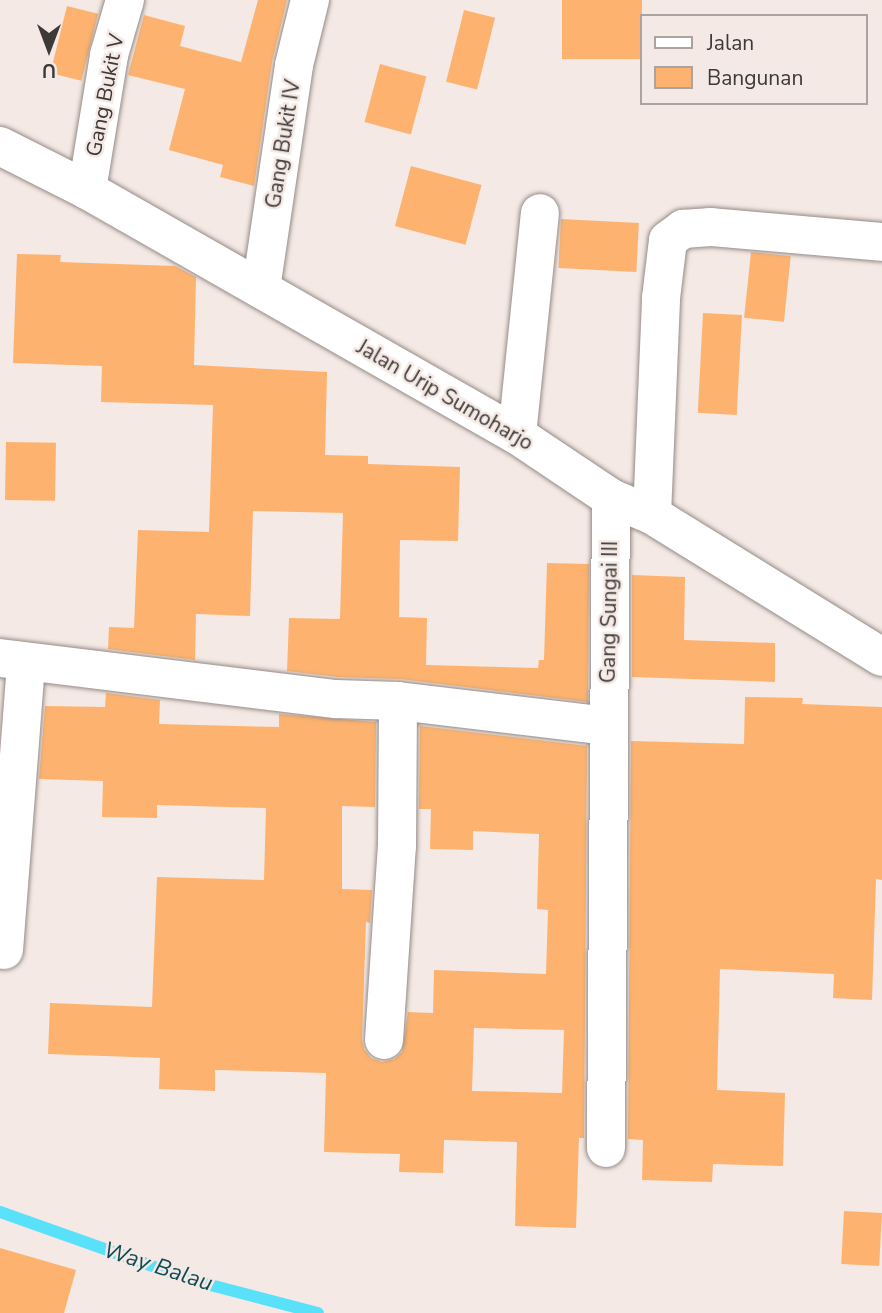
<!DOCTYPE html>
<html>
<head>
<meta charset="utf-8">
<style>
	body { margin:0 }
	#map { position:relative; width:882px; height:1313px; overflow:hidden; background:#f4e9e4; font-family:"Nunito Sans",sans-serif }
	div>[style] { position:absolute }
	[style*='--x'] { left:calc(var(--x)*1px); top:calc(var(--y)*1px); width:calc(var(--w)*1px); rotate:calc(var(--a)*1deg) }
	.stream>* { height:12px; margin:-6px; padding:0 6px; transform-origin:6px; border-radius:6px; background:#59e1f9 }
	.building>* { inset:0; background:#fdb36f; transform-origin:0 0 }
	.roads { filter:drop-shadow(0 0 2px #958b87) drop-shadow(0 0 2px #958b87) }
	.minor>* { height:38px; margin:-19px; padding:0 19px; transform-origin:19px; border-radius:19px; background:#fff }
	.major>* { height:38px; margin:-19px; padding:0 19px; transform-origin:19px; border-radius:19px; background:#fff }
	span { translate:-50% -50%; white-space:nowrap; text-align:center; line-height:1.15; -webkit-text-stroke:5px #f4e9e4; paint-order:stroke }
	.street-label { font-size:21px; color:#3d3937 }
	.water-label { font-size:23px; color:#104c56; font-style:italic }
	.legend { position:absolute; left:640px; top:14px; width:228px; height:91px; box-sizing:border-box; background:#f4e9e4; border:2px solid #aba39f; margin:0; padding:9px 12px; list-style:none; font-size:21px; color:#3d3937 }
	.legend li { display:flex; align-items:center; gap:14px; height:35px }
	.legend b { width:35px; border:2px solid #aba39f }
	.north { position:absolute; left:14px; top:14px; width:70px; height:70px; -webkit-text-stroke:5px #f4e9e4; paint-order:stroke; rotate:180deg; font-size:19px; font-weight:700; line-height:28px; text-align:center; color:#3d3937 }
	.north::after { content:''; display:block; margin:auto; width:24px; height:32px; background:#3d3937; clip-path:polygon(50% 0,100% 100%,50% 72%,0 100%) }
</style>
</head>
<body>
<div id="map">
	<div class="stream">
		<i style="--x:0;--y:1212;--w:207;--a:19.5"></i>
		<i style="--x:195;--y:1281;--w:127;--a:14.6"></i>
	</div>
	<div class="building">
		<i style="clip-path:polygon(258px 0,287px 0,272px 62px,254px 186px,220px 177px,223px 165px,169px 150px,185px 89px,128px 75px,144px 15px,185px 26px,180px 46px,241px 62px)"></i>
		<i style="left:562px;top:0;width:80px;height:59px"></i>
		<i style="left:67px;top:6px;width:32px;height:69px;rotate:14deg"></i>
		<i style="left:464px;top:10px;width:32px;height:74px;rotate:14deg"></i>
		<i style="left:380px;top:64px;width:48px;height:60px;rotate:15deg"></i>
		<i style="left:411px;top:166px;width:73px;height:62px;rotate:15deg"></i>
		<i style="left:561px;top:219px;width:78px;height:49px;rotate:3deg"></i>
		<i style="left:751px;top:252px;width:40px;height:66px;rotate:6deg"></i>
		<i style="clip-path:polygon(17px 254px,61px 255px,60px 262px,175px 266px,196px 277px,194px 365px,327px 372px,325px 455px,368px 456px,368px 464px,460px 467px,458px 541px,400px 540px,399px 617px,427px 618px,426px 665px,538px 668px,539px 660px,544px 660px,547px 563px,589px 564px,588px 702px,400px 679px,338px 677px,287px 671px,289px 618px,340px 619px,343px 513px,253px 511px,250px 616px,196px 614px,195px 660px,108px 649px,109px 627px,134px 628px,138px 530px,209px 532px,213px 405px,101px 402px,102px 366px,13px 363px)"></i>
		<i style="left:703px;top:313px;width:39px;height:100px;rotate:3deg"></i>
		<i style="left:6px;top:442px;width:50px;height:58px;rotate:1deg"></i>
		<i style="clip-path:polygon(632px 575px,685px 577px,684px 640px,775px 643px,775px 682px,632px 677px)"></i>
		<i style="clip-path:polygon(evenodd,106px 693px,160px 700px,159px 724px,279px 727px,279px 714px,376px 722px,375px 807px,342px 806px,342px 889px,372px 890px,370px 923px,366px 922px,362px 1039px,364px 1049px,371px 1058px,382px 1062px,394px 1059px,402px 1052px,408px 1012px,433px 1013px,434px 970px,546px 974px,548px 910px,537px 909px,539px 834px,473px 831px,473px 850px,430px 849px,431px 809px,419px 809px,420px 726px,587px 746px,584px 1138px,579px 1138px,576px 1228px,515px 1226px,517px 1142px,444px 1140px,443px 1173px,399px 1172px,400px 1154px,324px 1152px,326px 1073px,215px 1070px,215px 1091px,159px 1089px,160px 1058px,48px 1054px,50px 1003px,152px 1007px,157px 877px,264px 880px,266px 808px,157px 805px,157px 818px,102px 817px,103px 781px,39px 779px,45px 706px,105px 707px,106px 693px,474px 1028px,564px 1030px,562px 1093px,472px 1091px,474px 1028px)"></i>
		<i style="clip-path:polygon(745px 697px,803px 698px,802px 704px,882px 707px,882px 880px,876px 879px,872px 1000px,833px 998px,834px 974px,720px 969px,717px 1090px,785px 1093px,783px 1166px,713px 1164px,712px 1182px,642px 1180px,643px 1140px,628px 1139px,631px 741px,744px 744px)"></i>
		<i style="left:844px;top:1211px;width:38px;height:53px;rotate:3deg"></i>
		<i style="clip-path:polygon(0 1248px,76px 1270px,64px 1313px,0 1313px)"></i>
	</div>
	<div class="roads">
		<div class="minor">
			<i style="--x:87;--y:190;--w:137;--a:-80.7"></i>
			<i style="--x:109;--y:55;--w:57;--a:-73.8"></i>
			<i style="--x:261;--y:289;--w:226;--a:-81.6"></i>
			<i style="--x:294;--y:65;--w:67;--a:-76.2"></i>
			<i style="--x:517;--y:435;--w:223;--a:-84.1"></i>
			<i style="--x:652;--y:515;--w:217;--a:-87.6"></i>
			<i style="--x:661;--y:298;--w:58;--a:-83.1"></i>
			<i style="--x:668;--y:240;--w:19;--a:-36"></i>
			<i style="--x:683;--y:229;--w:28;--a:-4"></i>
			<i style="--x:711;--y:227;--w:172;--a:5"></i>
			<i style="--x:0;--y:658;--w:338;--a:7"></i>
			<i style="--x:336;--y:699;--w:62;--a:1.8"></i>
			<i style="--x:398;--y:701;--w:210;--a:6.8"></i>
			<i style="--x:4;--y:950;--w:289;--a:-85.6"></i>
			<i style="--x:384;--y:1040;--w:194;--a:-86.2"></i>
			<i style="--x:397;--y:846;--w:145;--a:-89.6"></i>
			<i style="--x:606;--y:1148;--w:650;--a:-89.56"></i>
		</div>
		<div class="major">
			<i style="--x:0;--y:146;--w:97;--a:26.8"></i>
			<i style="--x:87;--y:190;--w:495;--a:29.7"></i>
			<i style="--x:517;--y:435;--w:113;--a:33.8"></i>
			<i style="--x:611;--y:498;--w:44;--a:22.5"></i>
			<i style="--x:652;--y:515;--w:270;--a:31.7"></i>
		</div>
	</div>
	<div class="street-label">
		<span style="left:105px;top:95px;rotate:-79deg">Gang Bukit V</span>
		<span style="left:283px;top:144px;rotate:-81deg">Gang Bukit IV</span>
		<span style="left:445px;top:395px;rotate:30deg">Jalan Urip Sumoharjo</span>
		<span style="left:609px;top:612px;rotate:-89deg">Gang Sungai III</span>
	</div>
	<div class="water-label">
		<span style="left:158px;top:1267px;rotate:18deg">Way Balau</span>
	</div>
	<ul class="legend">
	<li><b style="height:9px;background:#fff"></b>Jalan</li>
	<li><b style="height:19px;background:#fdb36f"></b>Bangunan</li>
	</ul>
	<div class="north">U</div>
</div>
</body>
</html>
